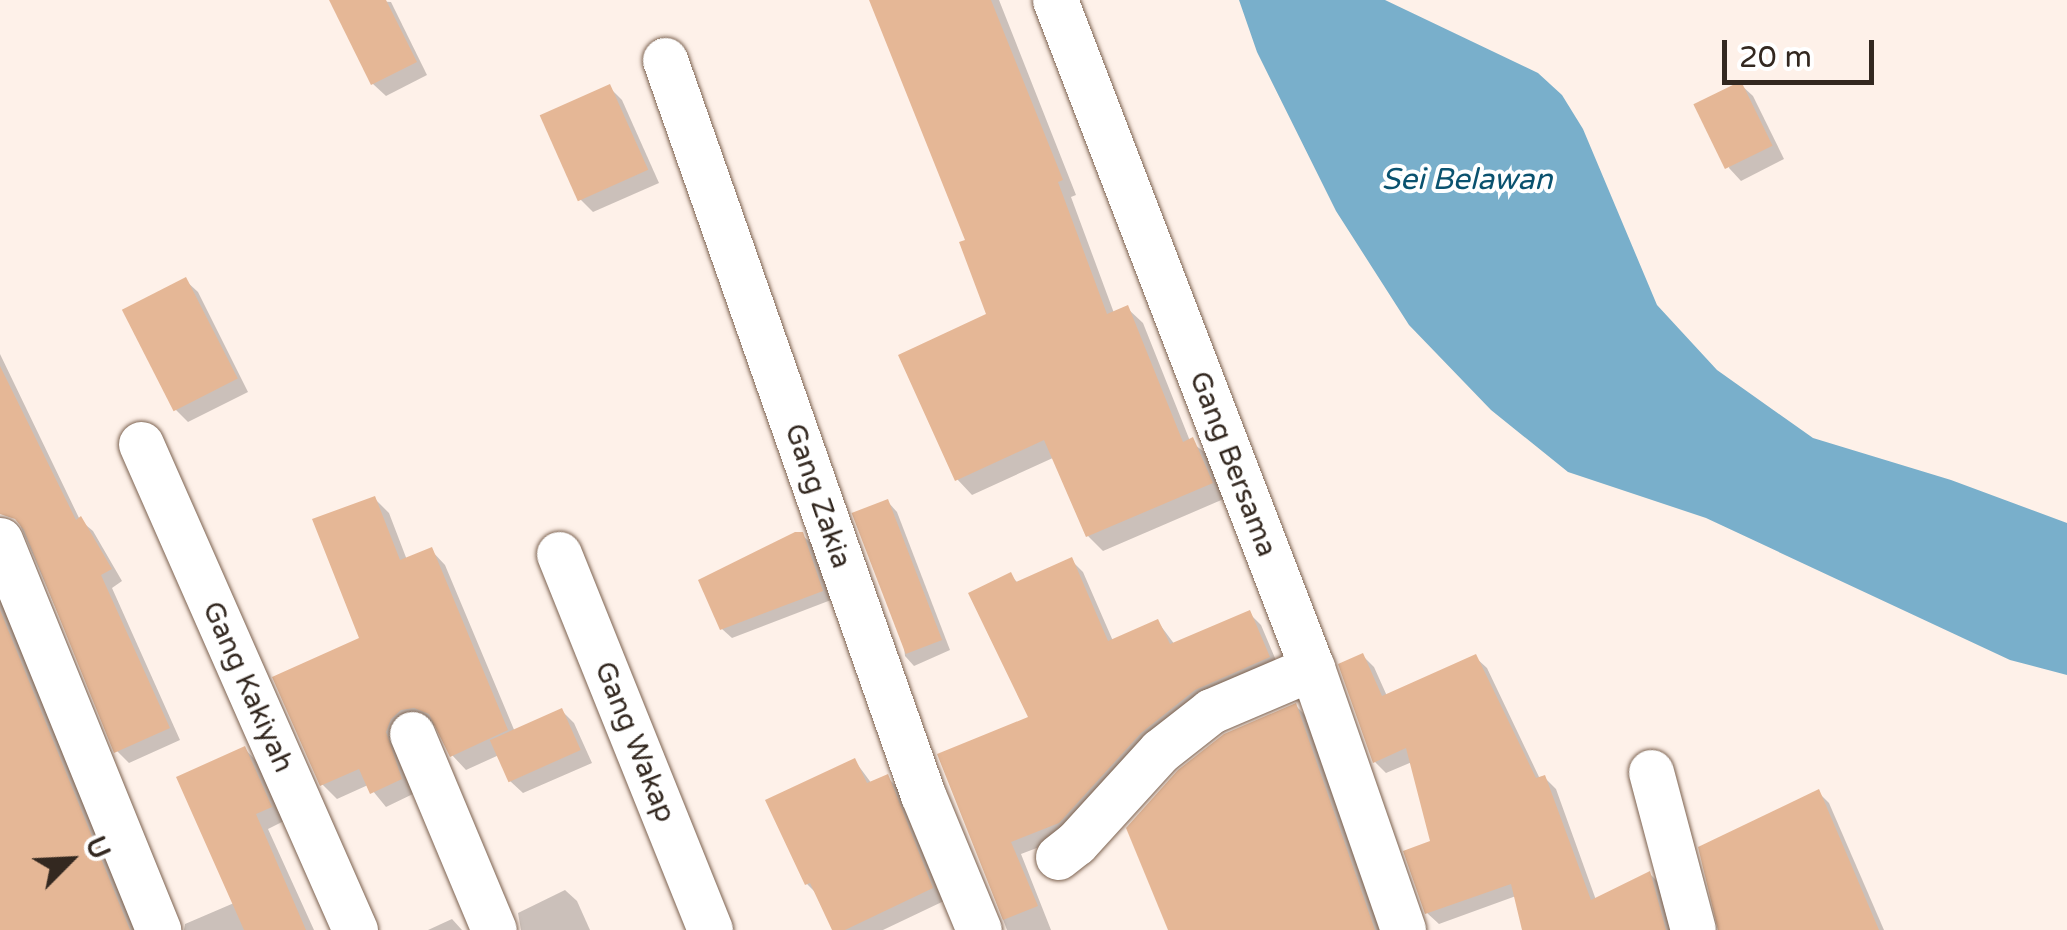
<!DOCTYPE html>
<html>
<head>
<meta charset="utf-8">
<style>
	body { margin:0 }
	#map { position:relative; width:2067px; height:930px; overflow:hidden; background:#fef1e9; font-family:"Varela Round",sans-serif }
	div>[style] { position:absolute }
	[style*='--x'] { left:calc(var(--x)*1px); top:calc(var(--y)*1px); width:calc(var(--w)*1px); rotate:calc(var(--a)*1deg) }
	.water>* { inset:0; background:#79afcb }
	.shadow>* { inset:0; background:#0003 }
	.building>* { inset:0; background:#e5b796; transform-origin:0 0 }
	.roads { filter:drop-shadow(0 0 2px #7c6250) drop-shadow(0 0 2px #7c6250) }
	.street>* { height:45px; margin:-22.5px; padding:0 22.5px; transform-origin:22.5px; border-radius:22.5px; background:#fff }
	span { translate:-50% -50%; white-space:nowrap; text-align:center; line-height:1.15; -webkit-text-stroke:8px #fff; paint-order:stroke }
	.street-label { font-size:28px; color:#332820 }
	.water-label { font-size:30px; color:#0a526f; font-style:italic }
	.north { position:absolute; left:20px; top:810px; width:100px; height:100px; -webkit-text-stroke:8px #fff; paint-order:stroke; rotate:66deg; font-size:28px; font-weight:700; line-height:40px; text-align:center; color:#332820 }
	.north::after { content:''; display:block; margin:auto; width:35px; height:45px; background:#332820; clip-path:polygon(50% 0,100% 100%,50% 72%,0 100%) }
	.scale { position:absolute; left:1722px; top:40px; width:152px; height:45px; box-sizing:border-box; border:5px solid #332820; border-top:0; padding-left:12px; font-size:30px; line-height:35px; white-space:nowrap; color:#332820; -webkit-text-stroke:8px #fff; paint-order:stroke }
</style>
</head>
<body>
<div id="map">
	<div class="water">
		<i style="clip-path:polygon(1239px 0,1385px 0,1538px 73px,1562px 95px,1583px 129px,1657px 305px,1717px 370px,1813px 438px,1951px 480px,2067px 523px,2067px 675px,2010px 660px,1706px 518px,1568px 472px,1491px 410px,1409px 325px,1336px 211px,1257px 52px)"></i>
	</div>
	<div class="shadow">
		<i style="clip-path:polygon(356px 0,391px 2px,427px 75px,386px 96px,373px 84px,337px 9px)"></i>
		<i style="clip-path:polygon(873px 0,999px 0,1076px 195px,1071px 197px,1114px 313px,1127px 308px,1143px 323px,1190px 441px,1208px 455px,1226px 498px,1103px 551px,1088px 536px,1055px 457px,972px 495px,957px 479px,989px 316px,968px 241px)"></i>
		<i style="clip-path:polygon(1740px 84px,1753px 96px,1784px 159px,1741px 181px,1729px 168px)"></i>
		<i style="clip-path:polygon(609px 87px,622px 100px,659px 183px,593px 212px,580px 199px)"></i>
		<i style="clip-path:polygon(185px 280px,198px 292px,248px 392px,188px 422px,175px 409px)"></i>
		<i style="clip-path:polygon(0 354px,80px 520px,93px 531px,122px 581px,112px 588px,180px 740px,129px 763px,117px 751px,0 478px)"></i>
		<i style="clip-path:polygon(375px 499px,389px 513px,407px 560px,431px 550px,445px 565px,515px 732px,562px 711px,574px 723px,592px 763px,523px 793px,510px 781px,499px 755px,466px 770px,452px 755px,438px 726px,418px 723px,415px 793px,386px 807px,368px 785px,337px 799px,322px 784px,362px 640px)"></i>
		<i style="clip-path:polygon(888px 502px,897px 512px,950px 650px,914px 666px,905px 656px)"></i>
		<i style="clip-path:polygon(802px 535px,812px 544px,831px 600px,732px 638px,722px 629px)"></i>
		<i style="clip-path:polygon(1071px 560px,1083px 572px,1113px 641px,1158px 622px,1175px 645px,1249px 613px,1261px 625px,1280px 670px,1071px 835px,1021px 854px,1051px 930px,1007px 930px,940px 756px,1031px 718px,1010px 575px,1019px 584px)"></i>
		<i style="clip-path:polygon(0 590px,136px 930px,0 930px)"></i>
		<i style="clip-path:polygon(1363px 656px,1374px 667px,1387px 696px,1475px 657px,1487px 668px,1540px 779px,1545px 778px,1556px 789px,1596px 900px,1650px 874px,1661px 885px,1673px 930px,1524px 930px,1516px 896px,1439px 924px,1427px 913px,1433px 842px,1412px 762px,1386px 773px,1375px 762px)"></i>
		<i style="clip-path:polygon(1296px 706px,1307px 717px,1381px 930px,1169px 930px)"></i>
		<i style="clip-path:polygon(245px 749px,258px 763px,284px 821px,268px 829px,314px 930px,184px 930px,185px 924px,234px 903px)"></i>
		<i style="clip-path:polygon(855px 761px,872px 784px,887px 777px,900px 790px,944px 901px,883px 930px,835px 930px,819px 896px,807px 884px)"></i>
		<i style="clip-path:polygon(1818px 792px,1829px 803px,1884px 930px,1720px 930px)"></i>
		<i style="clip-path:polygon(565px 890px,577px 901px,590px 930px,521px 930px,518px 913px)"></i>
		<i style="clip-path:polygon(452px 919px,462px 930px,428px 930px)"></i>
	</div>
	<div class="building">
		<i style="clip-path:polygon(329px 0,386px 0,417px 62px,371px 85px)"></i>
		<i style="clip-path:polygon(869px 0,991px 0,1063px 180px,1058px 182px,1107px 314px,1128px 305px,1183px 442px,1193px 437px,1213px 483px,1086px 537px,1044px 440px,955px 481px,898px 355px,986px 314px,959px 242px,965px 240px)"></i>
		<i style="left:1741px;top:81px;width:72px;height:53px;rotate:64deg"></i>
		<i style="left:610px;top:84px;width:94px;height:77px;rotate:66deg"></i>
		<i style="left:186px;top:277px;width:114px;height:72px;rotate:63deg"></i>
		<i style="clip-path:polygon(0 366px,76px 520px,81px 516px,112px 569px,101px 575px,170px 728px,114px 753px,24px 530px,15px 519px,0 514px)"></i>
		<i style="clip-path:polygon(375px 496px,400px 560px,432px 547px,508px 730px,450px 757px,429px 714px,414px 708px,401px 710px,391px 719px,386px 732px,402px 779px,370px 794px,359px 769px,320px 786px,272px 677px,359px 638px,312px 519px)"></i>
		<i style="left:888px;top:499px;width:151px;height:39px;rotate:69deg"></i>
		<i style="clip-path:polygon(795px 532px,803px 532px,823px 591px,720px 630px,698px 580px)"></i>
		<i style="clip-path:polygon(1072px 557px,1108px 641px,1158px 619px,1170px 644px,1250px 610px,1270px 657px,1195px 690px,1141px 733px,1059px 823px,1011px 842px,1038px 906px,1003px 920px,937px 754px,1028px 717px,968px 593px,1011px 572px,1016px 582px)"></i>
		<i style="clip-path:polygon(0 610px,130px 930px,0 930px)"></i>
		<i style="clip-path:polygon(1363px 653px,1382px 696px,1476px 654px,1536px 778px,1545px 775px,1591px 900px,1650px 871px,1666px 930px,1522px 930px,1511px 884px,1425px 914px,1403px 851px,1430px 841px,1406px 748px,1373px 763px,1338px 664px)"></i>
		<i style="clip-path:polygon(1296px 703px,1375px 930px,1168px 930px,1126px 828px,1178px 770px,1224px 734px)"></i>
		<i style="left:562px;top:708px;width:46px;height:79px;rotate:66deg"></i>
		<i style="clip-path:polygon(245px 746px,272px 807px,256px 814px,306px 930px,244px 930px,176px 777px)"></i>
		<i style="clip-path:polygon(855px 758px,867px 783px,888px 774px,933px 888px,845px 930px,832px 930px,810px 883px,805px 885px,765px 800px)"></i>
		<i style="clip-path:polygon(1819px 789px,1879px 930px,1718px 930px,1698px 847px)"></i>
	</div>
	<div class="roads">
		<div class="street">
			<i style="--x:1055;--y:0;--w:716;--a:68.96"></i>
			<i style="--x:1312;--y:668;--w:277;--a:70.8"></i>
			<i style="--x:665;--y:60;--w:779;--a:70.66"></i>
			<i style="--x:923;--y:795;--w:146;--a:67.5"></i>
			<i style="--x:141;--y:444;--w:531;--a:66.23"></i>
			<i style="--x:0;--y:540;--w:421;--a:67.9"></i>
			<i style="--x:559;--y:554;--w:405;--a:68.1"></i>
			<i style="--x:412;--y:734;--w:212;--a:67.3"></i>
			<i style="--x:1651;--y:772;--w:163;--a:75.1"></i>
			<i style="--x:1058;--y:857;--w:23;--a:-38"></i>
			<i style="--x:1076;--y:843;--w:125;--a:-47.6"></i>
			<i style="--x:1160;--y:751;--w:65;--a:-38.1"></i>
			<i style="--x:1211;--y:711;--w:110;--a:-23.1"></i>
		</div>
	</div>
	<div class="street-label">
		<span style="left:1233px;top:464px;rotate:69deg">Gang Bersama</span>
		<span style="left:818px;top:496px;rotate:71deg">Gang Zakia</span>
		<span style="left:248px;top:687px;rotate:66deg">Gang Kakiyah</span>
		<span style="left:635px;top:742px;rotate:68deg">Gang Wakap</span>
	</div>
	<div class="water-label">
		<span style="left:1467px;top:180px">Sei Belawan</span>
	</div>
	<div class="north">U</div>
	<div class="scale">20 m</div>
</div>
</body>
</html>
